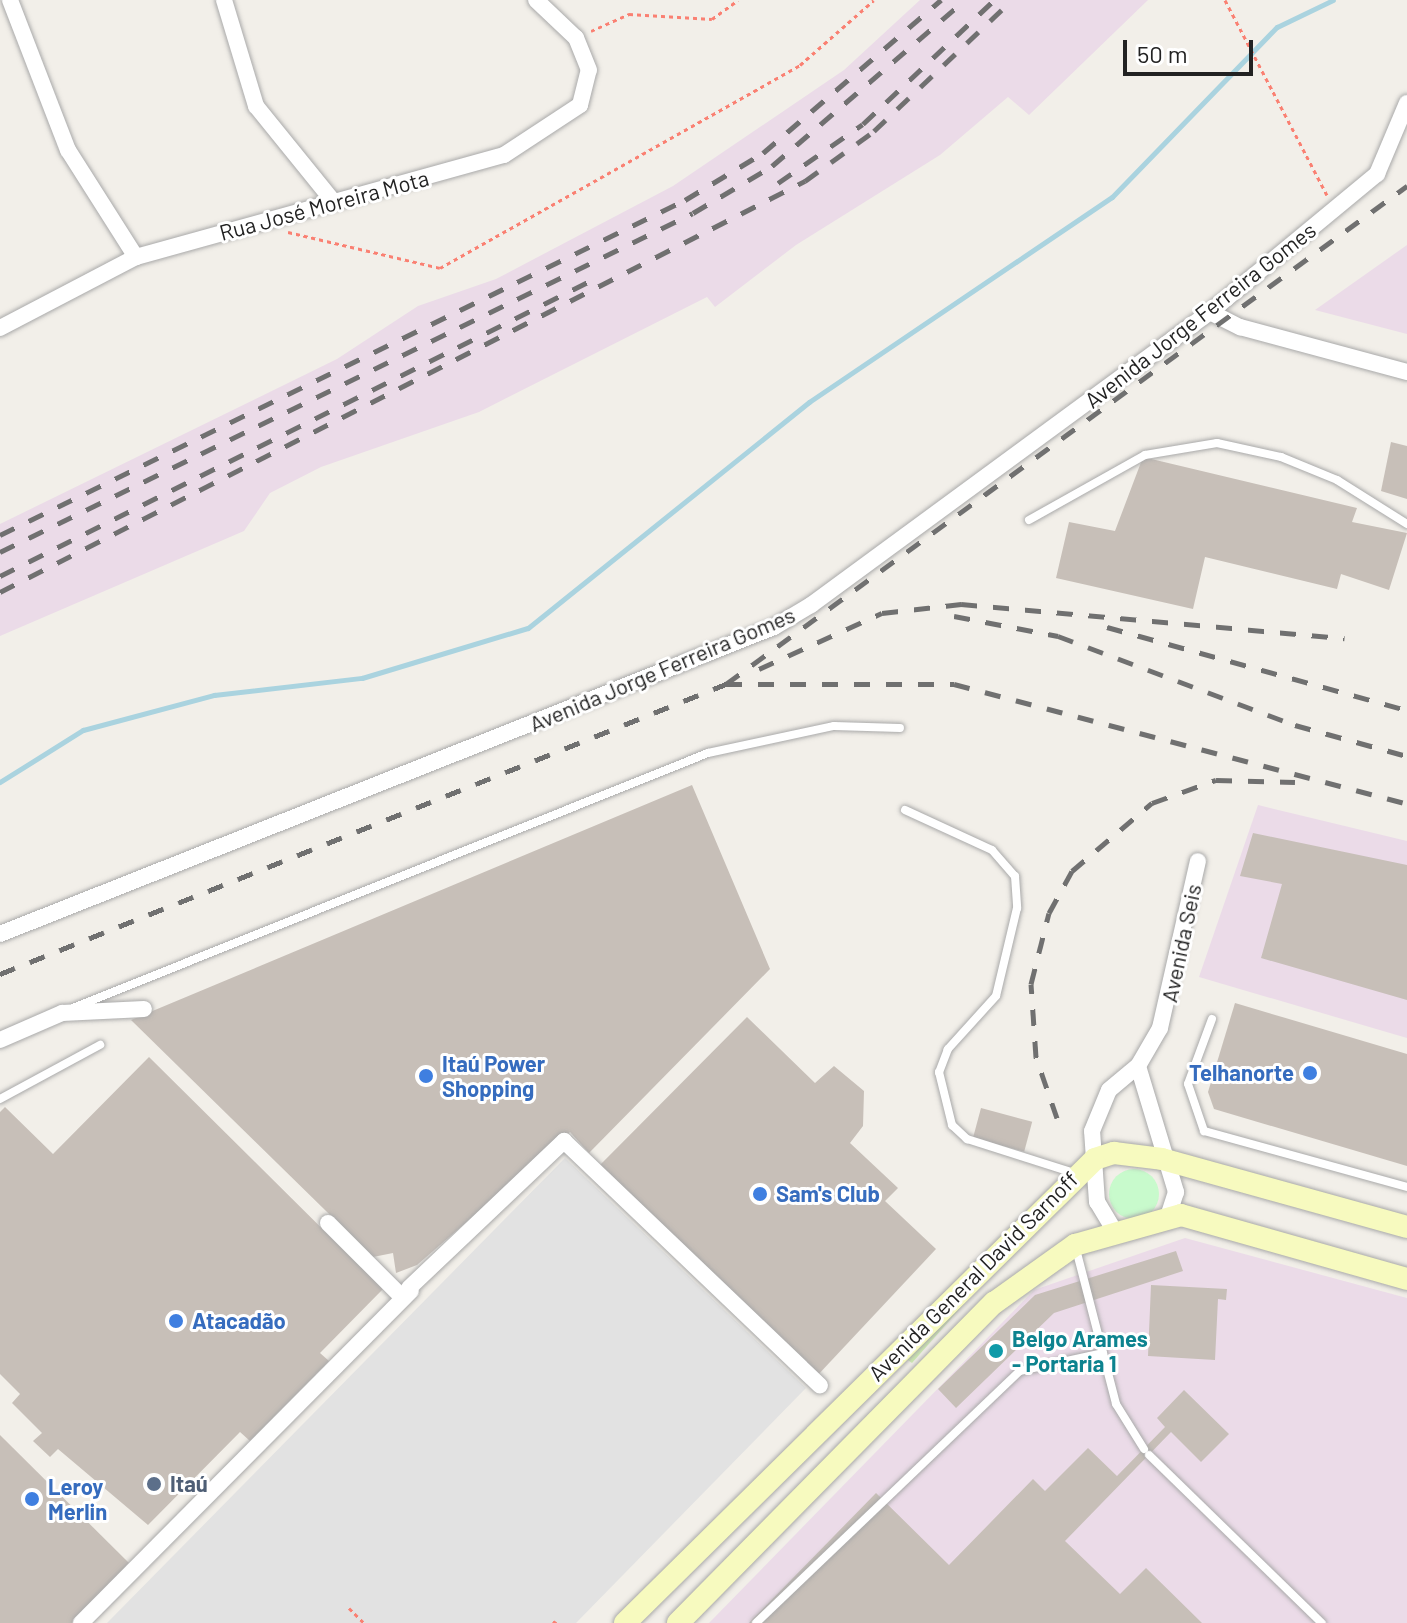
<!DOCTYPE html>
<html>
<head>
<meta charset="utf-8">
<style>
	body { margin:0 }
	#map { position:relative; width:1407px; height:1623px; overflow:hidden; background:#f2efe9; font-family:Barlow,sans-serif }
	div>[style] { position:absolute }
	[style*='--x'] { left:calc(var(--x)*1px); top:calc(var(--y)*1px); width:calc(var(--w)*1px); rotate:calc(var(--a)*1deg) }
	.industrial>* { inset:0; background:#ebdbe8 }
	.grass>* { inset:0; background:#cdebb0 }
	.park>* { inset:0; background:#c8facc }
	.round { border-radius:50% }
	.parking>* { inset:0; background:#e2e2e2 }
	.stream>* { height:5px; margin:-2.5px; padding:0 2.5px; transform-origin:2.5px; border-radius:2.5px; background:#aad3df }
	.building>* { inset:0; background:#c7bfb8; transform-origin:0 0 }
	.path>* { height:3px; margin-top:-1.5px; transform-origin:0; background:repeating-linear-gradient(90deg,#fa8072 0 4px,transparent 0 8px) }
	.roads { filter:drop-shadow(0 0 2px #a9a9a9) drop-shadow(0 0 2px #a9a9a9) }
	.lane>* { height:8px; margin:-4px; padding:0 4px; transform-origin:4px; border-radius:4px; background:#fff }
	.street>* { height:16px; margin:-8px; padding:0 8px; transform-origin:8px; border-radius:8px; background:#fff }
	.secondary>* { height:22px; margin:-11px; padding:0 11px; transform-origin:11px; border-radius:11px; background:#f7fabf }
	.rail>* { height:5px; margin-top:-2.5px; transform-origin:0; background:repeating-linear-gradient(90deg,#707070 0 16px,transparent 0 32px) }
	.dots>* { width:22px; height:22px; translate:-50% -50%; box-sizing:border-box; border:4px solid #fff; border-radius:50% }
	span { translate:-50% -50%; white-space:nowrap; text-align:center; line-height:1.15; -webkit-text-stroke:6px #fff; paint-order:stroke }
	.street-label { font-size:22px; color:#222 }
	.shop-label { font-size:22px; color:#366cbe; font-weight:700 }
	.left { translate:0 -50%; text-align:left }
	.right { translate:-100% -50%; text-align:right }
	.culture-label { font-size:22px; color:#0d838f; font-weight:700 }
	.service-label { font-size:22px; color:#4e5e75; font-weight:700 }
	.scale { position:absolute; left:1123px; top:40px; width:130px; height:36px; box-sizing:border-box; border:4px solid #222; border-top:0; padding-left:10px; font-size:24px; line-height:28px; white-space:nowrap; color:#222; -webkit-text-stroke:6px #fff; paint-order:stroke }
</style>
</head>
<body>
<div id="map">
	<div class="industrial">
		<i style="clip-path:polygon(920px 0,1148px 0,1029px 115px,1008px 97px,940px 155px,796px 245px,715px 307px,707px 297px,479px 412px,321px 467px,270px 493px,244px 531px,0 636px,0 524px,337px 359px,418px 306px,496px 279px,673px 186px,844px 70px)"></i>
		<i style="clip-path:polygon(1407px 245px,1407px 334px,1315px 310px)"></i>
		<i style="clip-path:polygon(1258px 805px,1407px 841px,1407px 1038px,1199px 977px)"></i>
		<i style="clip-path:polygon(1185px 1238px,1407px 1298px,1407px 1623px,709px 1623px,1034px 1290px)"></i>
	</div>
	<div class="grass">
		<i style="clip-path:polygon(1024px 1236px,912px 1363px,899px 1354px)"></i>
	</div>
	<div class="park">
		<i class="round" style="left:1109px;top:1169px;width:50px;height:50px"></i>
	</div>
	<div class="parking">
		<i style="clip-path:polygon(565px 1158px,806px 1388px,576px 1623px,107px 1623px)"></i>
	</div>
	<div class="stream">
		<i style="--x:0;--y:782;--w:98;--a:-32.1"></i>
		<i style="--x:83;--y:730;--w:136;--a:-15"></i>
		<i style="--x:214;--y:695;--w:149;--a:-6.6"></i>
		<i style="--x:362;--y:678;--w:173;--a:-16.8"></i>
		<i style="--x:528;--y:628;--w:361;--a:-38.8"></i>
		<i style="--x:809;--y:402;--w:366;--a:-34.1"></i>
		<i style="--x:1112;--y:197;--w:237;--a:-45.9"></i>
		<i style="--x:1277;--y:27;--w:62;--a:-25.7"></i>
	</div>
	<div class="building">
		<i style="clip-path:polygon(1391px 442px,1407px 446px,1407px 499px,1381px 491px)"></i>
		<i style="clip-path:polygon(1143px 457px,1357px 508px,1352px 522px,1407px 533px,1389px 590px,1341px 574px,1337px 589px,1205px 557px,1193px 609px,1056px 578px,1069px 522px,1115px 531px)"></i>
		<i style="clip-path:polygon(692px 785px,770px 969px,589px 1153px,570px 1132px,417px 1265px,396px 1273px,393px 1253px,373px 1257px,131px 1020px)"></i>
		<i style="clip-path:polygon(1253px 833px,1407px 865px,1407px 1000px,1261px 958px,1282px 884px,1240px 876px)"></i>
		<i style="clip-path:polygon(1235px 1003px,1407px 1054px,1407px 1166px,1214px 1109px,1208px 1092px)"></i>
		<i style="clip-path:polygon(747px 1017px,815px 1083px,834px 1066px,864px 1091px,863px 1126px,850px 1143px,898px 1188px,885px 1201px,936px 1249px,816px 1377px,600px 1165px)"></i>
		<i style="clip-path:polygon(149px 1057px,383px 1289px,320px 1353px,329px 1361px,250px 1441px,240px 1432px,148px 1525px,58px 1449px,50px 1457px,33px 1441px,42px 1433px,12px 1403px,20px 1394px,0 1374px,0 1112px,5px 1107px,53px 1154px)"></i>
		<i style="left:981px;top:1108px;width:53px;height:31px;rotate:15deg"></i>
		<i style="clip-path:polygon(1176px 1251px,1183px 1271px,1054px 1313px,956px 1408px,938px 1389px,1035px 1295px)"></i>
		<i style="clip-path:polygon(1151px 1285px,1227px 1289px,1226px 1300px,1218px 1299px,1215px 1360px,1148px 1356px)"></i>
		<i style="clip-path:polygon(1184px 1390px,1229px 1434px,1201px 1462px,1171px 1432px,1065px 1541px,1120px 1594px,1146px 1568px,1202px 1623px,749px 1623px,876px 1493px,949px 1565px,1033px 1479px,1045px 1491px,1088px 1448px,1117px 1476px,1165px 1427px,1157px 1418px)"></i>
		<i style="clip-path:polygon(0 1435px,129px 1563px,72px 1623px,0 1623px)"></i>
	</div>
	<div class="path">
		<i style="--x:1225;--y:0;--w:220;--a:62.4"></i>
		<i style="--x:591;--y:31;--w:42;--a:-24.1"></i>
		<i style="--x:629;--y:14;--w:83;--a:3.4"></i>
		<i style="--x:712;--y:19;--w:32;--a:-36"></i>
		<i style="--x:288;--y:232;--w:156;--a:13.3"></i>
		<i style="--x:440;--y:268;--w:413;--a:-29.4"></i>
		<i style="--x:800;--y:65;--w:98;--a:-41.3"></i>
		<i style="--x:349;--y:1608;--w:21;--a:45"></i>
		<i style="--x:553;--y:1621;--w:4;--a:34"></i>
	</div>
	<div class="roads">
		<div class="lane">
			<i style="--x:1029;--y:520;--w:133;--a:-29.3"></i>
			<i style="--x:1145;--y:455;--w:73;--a:-9.5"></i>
			<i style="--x:1217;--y:443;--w:66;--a:12.3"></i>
			<i style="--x:1281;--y:457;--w:61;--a:22.3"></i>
			<i style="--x:1337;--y:480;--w:83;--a:32.2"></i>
			<i style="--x:905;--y:810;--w:96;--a:24.7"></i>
			<i style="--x:992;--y:850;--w:35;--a:49"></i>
			<i style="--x:1015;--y:876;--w:32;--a:86"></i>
			<i style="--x:1017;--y:908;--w:90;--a:103.4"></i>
			<i style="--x:996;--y:996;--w:72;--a:132.2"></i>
			<i style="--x:948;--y:1049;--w:25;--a:111"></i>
			<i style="--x:939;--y:1072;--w:55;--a:76.2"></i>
			<i style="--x:952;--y:1125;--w:21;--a:43"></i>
			<i style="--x:967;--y:1139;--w:112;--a:17.6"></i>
			<i style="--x:73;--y:1008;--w:684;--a:-21.88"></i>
			<i style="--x:708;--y:753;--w:129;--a:-12.1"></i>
			<i style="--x:834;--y:726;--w:66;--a:1.7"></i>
			<i style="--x:1212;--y:1019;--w:69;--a:110.3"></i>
			<i style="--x:1188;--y:1084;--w:50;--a:71.2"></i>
			<i style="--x:1204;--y:1131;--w:211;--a:15.4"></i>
			<i style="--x:0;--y:1099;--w:114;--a:-28.4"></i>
			<i style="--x:1076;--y:1249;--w:160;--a:75.5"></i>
			<i style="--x:1116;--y:1404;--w:53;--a:58.1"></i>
			<i style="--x:1149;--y:1455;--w:241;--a:44.2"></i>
			<i style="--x:756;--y:1623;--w:365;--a:-43.7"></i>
			<i style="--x:1020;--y:1371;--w:85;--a:-12.2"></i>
		</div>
		<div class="street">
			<i style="--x:10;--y:0;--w:161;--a:68.9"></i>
			<i style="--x:68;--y:150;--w:127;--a:57.6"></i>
			<i style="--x:224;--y:0;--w:111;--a:73.2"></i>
			<i style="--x:256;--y:106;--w:121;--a:51"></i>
			<i style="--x:1210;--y:312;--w:34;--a:27"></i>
			<i style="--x:1240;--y:327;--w:173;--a:15.1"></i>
			<i style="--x:0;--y:328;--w:153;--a:-27.6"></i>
			<i style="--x:136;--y:257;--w:382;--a:-15.5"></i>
			<i style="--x:504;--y:155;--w:91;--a:-33.3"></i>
			<i style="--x:580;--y:105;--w:36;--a:-76"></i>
			<i style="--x:589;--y:70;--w:35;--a:-112"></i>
			<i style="--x:576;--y:38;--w:55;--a:-136.5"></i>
			<i style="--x:0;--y:934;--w:833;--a:-21.64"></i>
			<i style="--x:774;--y:627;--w:43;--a:-30.7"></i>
			<i style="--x:811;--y:605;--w:495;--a:-36.3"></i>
			<i style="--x:1210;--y:312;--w:217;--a:-39.6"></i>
			<i style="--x:1377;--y:174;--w:77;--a:-67.1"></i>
			<i style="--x:0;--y:1040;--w:68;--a:-23.5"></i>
			<i style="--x:62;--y:1013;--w:82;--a:-2.8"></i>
			<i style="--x:1138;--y:1066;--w:132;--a:73.2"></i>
			<i style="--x:1176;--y:1192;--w:25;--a:108"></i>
			<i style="--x:328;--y:1223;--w:102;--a:45"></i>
			<i style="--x:1114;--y:1230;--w:33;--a:-121"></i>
			<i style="--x:1097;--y:1202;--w:71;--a:-94"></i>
			<i style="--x:1092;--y:1131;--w:44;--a:-67.5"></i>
			<i style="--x:1109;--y:1090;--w:38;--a:-40"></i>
			<i style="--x:1138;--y:1066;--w:44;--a:-59.9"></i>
			<i style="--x:1160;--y:1028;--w:171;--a:-77.2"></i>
			<i style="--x:409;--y:1288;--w:214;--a:-43.5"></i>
			<i style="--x:564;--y:1141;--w:354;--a:43.7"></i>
			<i style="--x:81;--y:1623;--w:468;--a:-45.2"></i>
		</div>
		<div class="secondary">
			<i style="--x:625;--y:1623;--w:660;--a:-44.63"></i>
			<i style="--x:1095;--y:1159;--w:20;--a:-18"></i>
			<i style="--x:1114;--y:1153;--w:48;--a:7.1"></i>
			<i style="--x:1162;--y:1159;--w:254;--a:15.5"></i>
			<i style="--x:678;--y:1623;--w:450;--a:-45.4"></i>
			<i style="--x:994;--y:1303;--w:100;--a:-35.6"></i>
			<i style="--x:1075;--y:1245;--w:110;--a:-15.8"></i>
			<i style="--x:1181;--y:1215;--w:235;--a:15.8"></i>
		</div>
	</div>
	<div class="rail">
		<i style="--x:778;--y:183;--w:103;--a:-34.8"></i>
		<i style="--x:863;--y:124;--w:180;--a:-43.4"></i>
		<i style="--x:0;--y:535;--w:763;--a:-26.06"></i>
		<i style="--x:685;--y:200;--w:91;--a:-31.1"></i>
		<i style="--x:763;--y:153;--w:235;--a:-40.7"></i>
		<i style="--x:0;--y:552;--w:771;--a:-26.07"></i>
		<i style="--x:693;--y:213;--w:92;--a:-30.7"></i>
		<i style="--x:772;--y:166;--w:255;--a:-40.7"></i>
		<i style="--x:0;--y:576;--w:664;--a:-26.57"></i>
		<i style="--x:0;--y:592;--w:904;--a:-27.05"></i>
		<i style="--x:805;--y:181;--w:85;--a:-35.9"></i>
		<i style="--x:874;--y:131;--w:190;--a:-43.5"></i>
		<i style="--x:954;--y:616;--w:106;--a:10.9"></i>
		<i style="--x:1058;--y:636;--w:253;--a:20.6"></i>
		<i style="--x:1295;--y:725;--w:116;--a:15.5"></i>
		<i style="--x:1107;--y:627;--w:311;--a:15.5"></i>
		<i style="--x:759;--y:669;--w:135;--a:-24.5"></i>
		<i style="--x:882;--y:613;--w:80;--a:-6.5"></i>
		<i style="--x:961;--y:604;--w:385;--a:5.1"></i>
		<i style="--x:726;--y:684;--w:844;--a:-36.18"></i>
		<i style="--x:0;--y:974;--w:782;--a:-21.77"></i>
		<i style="--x:726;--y:684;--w:228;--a:0"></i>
		<i style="--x:954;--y:684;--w:469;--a:14.8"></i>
		<i style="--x:1057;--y:1118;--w:65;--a:-109"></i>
		<i style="--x:1036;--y:1057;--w:73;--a:-93.9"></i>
		<i style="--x:1031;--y:984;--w:73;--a:-75.8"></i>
		<i style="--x:1049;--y:913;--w:48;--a:-61.3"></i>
		<i style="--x:1072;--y:871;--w:105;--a:-40.4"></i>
		<i style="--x:1152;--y:803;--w:68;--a:-19.8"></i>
		<i style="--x:1216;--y:780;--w:79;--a:1.5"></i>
	</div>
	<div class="dots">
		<i style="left:1310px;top:1073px;background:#3f7fe0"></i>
		<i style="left:426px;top:1076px;background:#3f7fe0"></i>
		<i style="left:760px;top:1194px;background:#3f7fe0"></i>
		<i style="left:176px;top:1321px;background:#3f7fe0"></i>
		<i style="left:996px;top:1351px;background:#0f9aa8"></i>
		<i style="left:154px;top:1484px;background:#5c6f8a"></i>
		<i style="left:32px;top:1499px;background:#3f7fe0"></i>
	</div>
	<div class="street-label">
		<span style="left:324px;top:205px;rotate:-15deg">Rua José Moreira Mota</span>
		<span style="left:1200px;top:315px;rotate:-38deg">Avenida Jorge Ferreira Gomes</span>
		<span style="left:662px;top:669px;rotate:-23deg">Avenida Jorge Ferreira Gomes</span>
		<span style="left:1181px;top:943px;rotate:-78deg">Avenida Seis</span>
		<span style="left:973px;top:1276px;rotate:-45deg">Avenida General David Sarnoff</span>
	</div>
	<div class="shop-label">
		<span class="left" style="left:442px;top:1076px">Itaú Power<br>Shopping</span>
		<span class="right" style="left:1294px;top:1073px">Telhanorte</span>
		<span class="left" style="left:776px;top:1194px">Sam's Club</span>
		<span class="left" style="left:192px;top:1321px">Atacadão</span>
		<span class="left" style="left:48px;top:1499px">Leroy<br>Merlin</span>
	</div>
	<div class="culture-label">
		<span class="left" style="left:1012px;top:1351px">Belgo Arames<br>- Portaria 1</span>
	</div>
	<div class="service-label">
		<span class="left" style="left:170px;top:1484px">Itaú</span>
	</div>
	<div class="scale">50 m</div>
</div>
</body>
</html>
